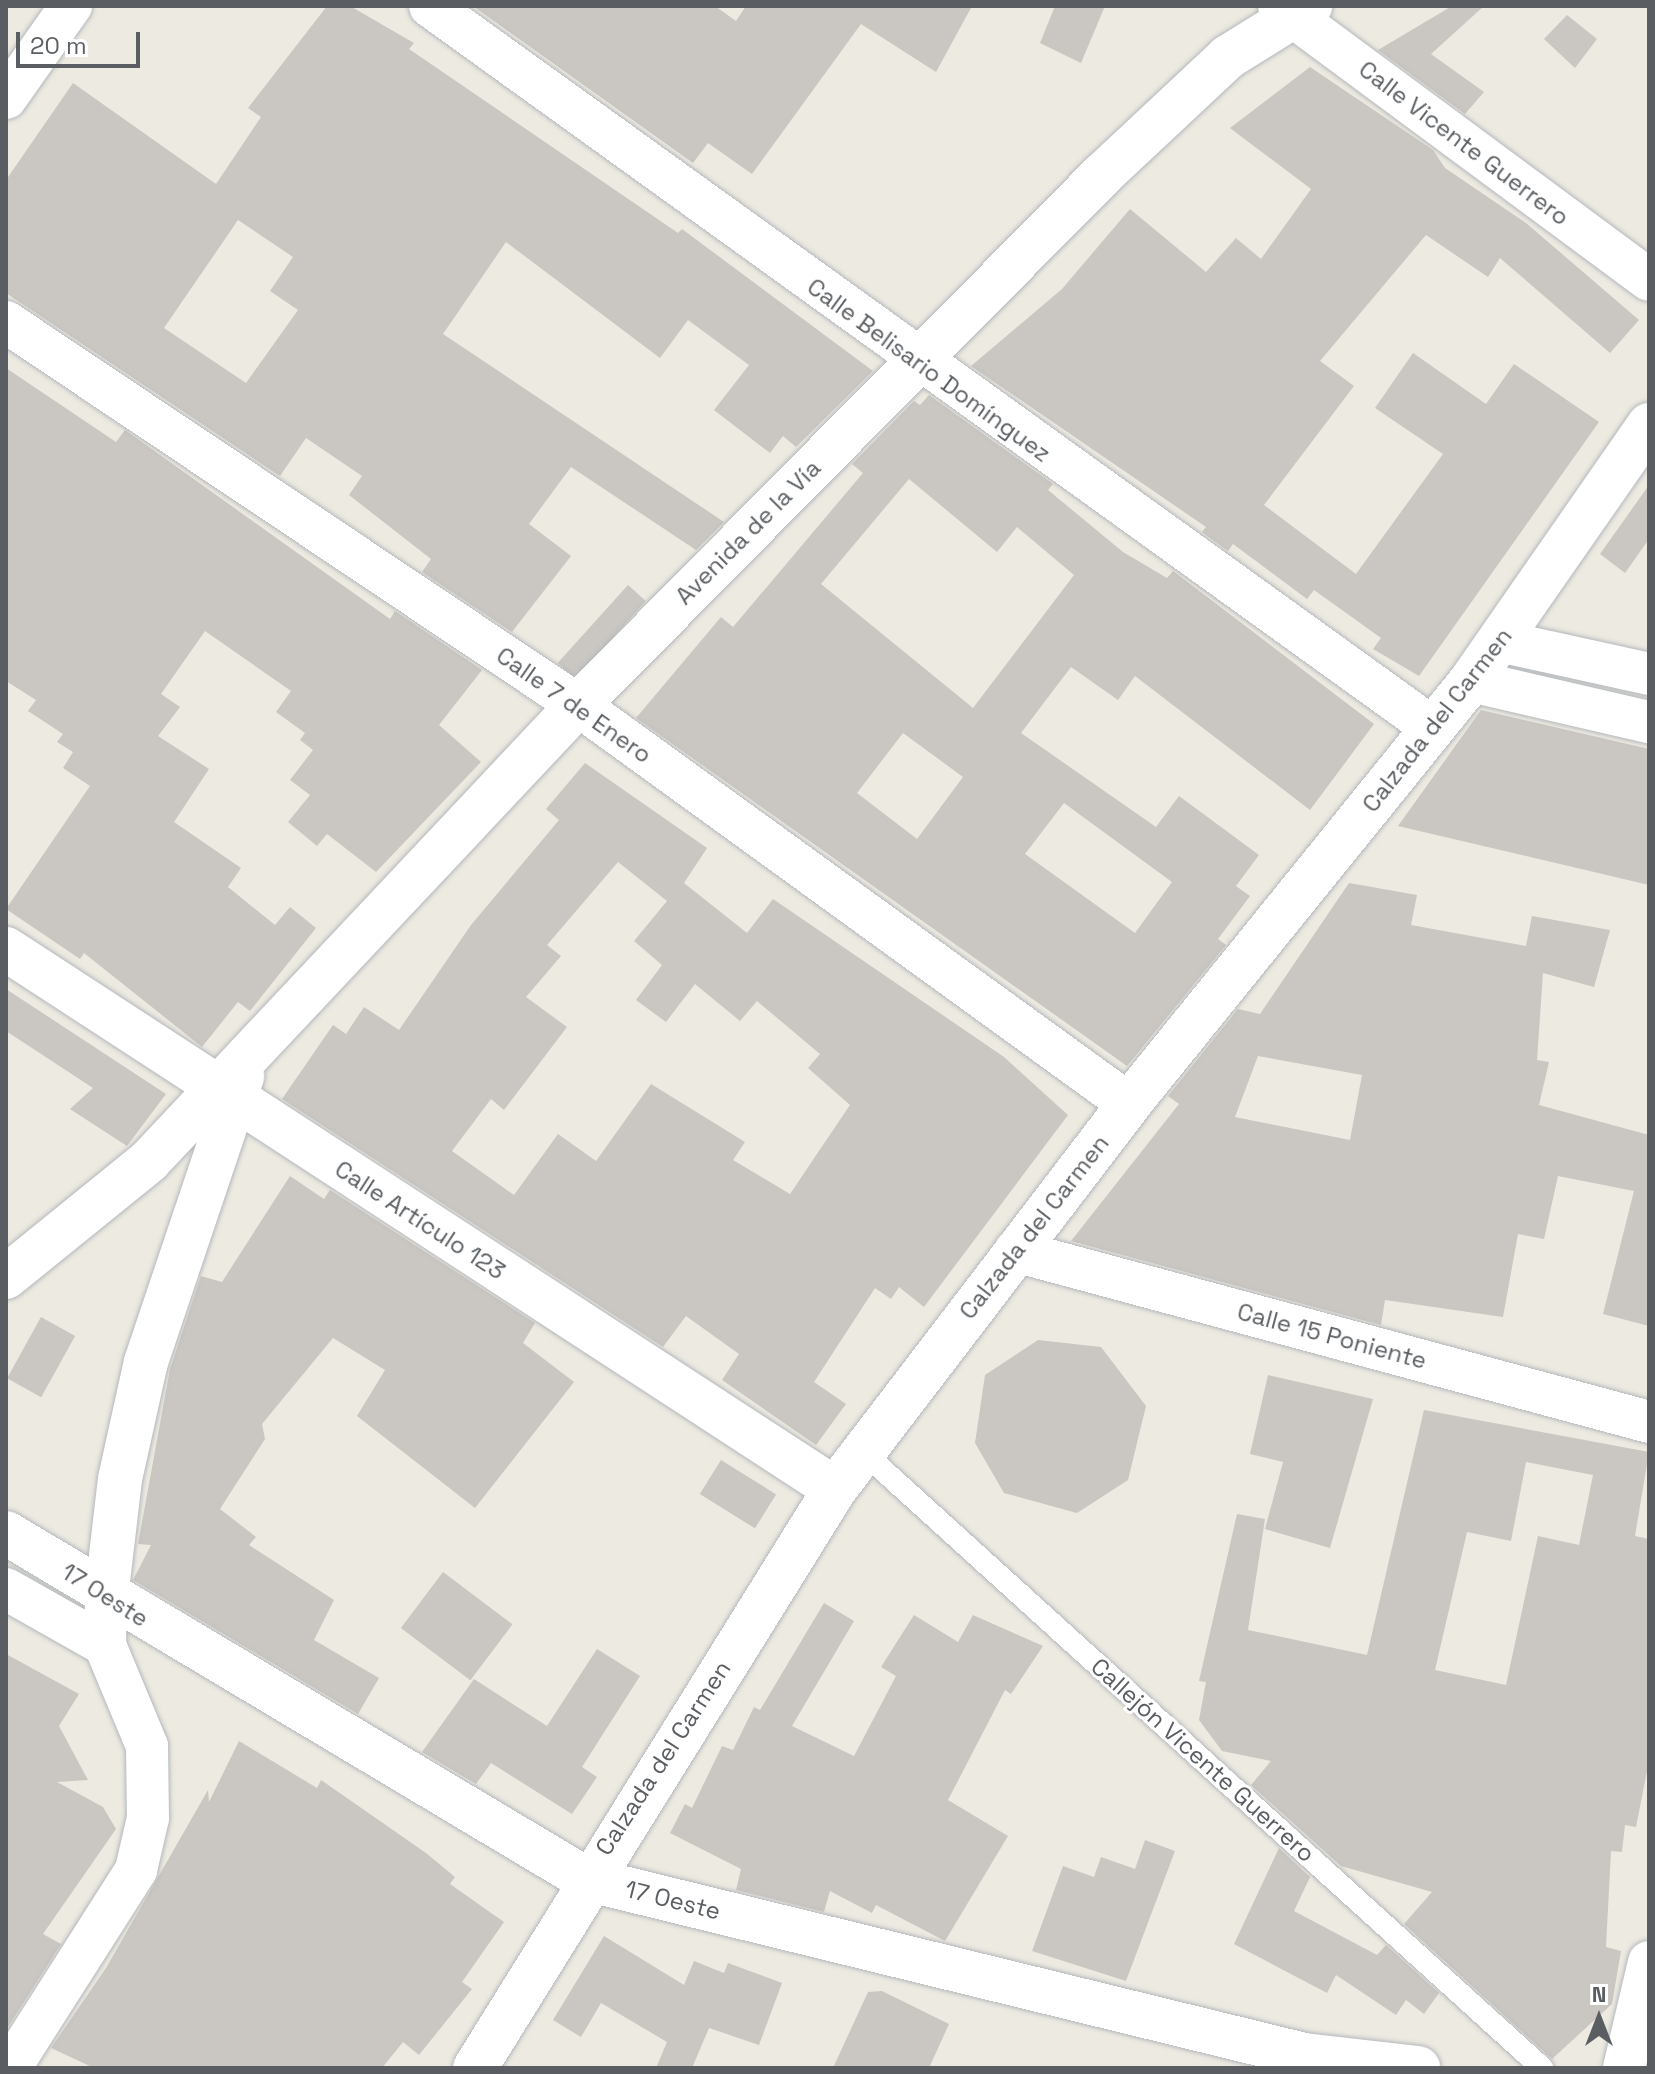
<!DOCTYPE html>
<html>
<head>
<meta charset="utf-8">
<style>
	body { margin:0 }
	#map { position:relative; width:1655px; height:2074px; overflow:hidden; background:#edeae1; font-family:"Space Grotesk",sans-serif }
	div>[style] { position:absolute }
	[style*='--x'] { left:calc(var(--x)*1px); top:calc(var(--y)*1px); width:calc(var(--w)*1px); rotate:calc(var(--a)*1deg) }
	.building>* { inset:0; background:#cac6c1; transform-origin:0 0 }
	.roads { filter:drop-shadow(0 0 2px #b4b8bc) drop-shadow(0 0 2px #b4b8bc) }
	.service>* { height:22px; margin:-11px; padding:0 11px; transform-origin:11px; border-radius:11px; background:#fff }
	.minor>* { height:42px; margin:-21px; padding:0 21px; transform-origin:21px; border-radius:21px; background:#fff }
	.tertiary>* { height:44px; margin:-22px; padding:0 22px; transform-origin:22px; border-radius:22px; background:#fff }
	span { translate:-50% -50%; white-space:nowrap; text-align:center; line-height:1.15; -webkit-text-stroke:6px #fff; paint-order:stroke }
	.street-label { font-size:24px; color:#5a5e62 }
	.frame { position:absolute; inset:0; border:8px solid #5a5e62; pointer-events:none }
	.north { position:absolute; left:1559px; top:1978px; width:80px; height:80px; -webkit-text-stroke:6px #fff; paint-order:stroke; rotate:0deg; font-size:22px; font-weight:700; line-height:32px; text-align:center; color:#5a5e62 }
	.north::after { content:''; display:block; margin:auto; width:28px; height:36px; background:#5a5e62; clip-path:polygon(50% 0,100% 100%,50% 72%,0 100%) }
	.scale { position:absolute; left:16px; top:32px; width:124px; height:36px; box-sizing:border-box; border:4px solid #5a5e62; border-top:0; padding-left:10px; font-size:24px; line-height:28px; white-space:nowrap; color:#5a5e62; -webkit-text-stroke:6px #fff; paint-order:stroke }
</style>
</head>
<body>
<div id="map">
	<div class="building">
		<i style="clip-path:polygon(evenodd,327px 6px,350px 6px,414px 43px,409px 49px,678px 233px,682px 229px,873px 371px,796px 447px,783px 436px,770px 453px,714px 410px,749px 365px,688px 320px,660px 358px,506px 242px,443px 334px,724px 522px,696px 550px,571px 467px,529px 524px,571px 556px,512px 632px,422px 572px,431px 559px,349px 495px,362px 476px,306px 438px,280px 476px,6px 293px,6px 180px,73px 83px,216px 184px,261px 117px,248px 108px,327px 6px,238px 220px,293px 257px,270px 291px,298px 310px,246px 383px,164px 328px,238px 220px)"></i>
		<i style="clip-path:polygon(473px 6px,715px 6px,736px 21px,746px 6px,972px 6px,936px 72px,861px 24px,752px 174px,708px 143px,693px 163px)"></i>
		<i style="clip-path:polygon(1055px 6px,1105px 6px,1081px 63px,1040px 43px)"></i>
		<i style="clip-path:polygon(1452px 6px,1484px 6px,1431px 54px,1484px 92px,1465px 114px,1378px 50px)"></i>
		<i style="clip-path:polygon(1567px 15px,1597px 39px,1575px 68px,1544px 39px)"></i>
		<i style="clip-path:polygon(1310px 67px,1433px 150px,1445px 168px,1526px 223px,1639px 320px,1610px 353px,1500px 258px,1488px 277px,1426px 235px,1320px 361px,1354px 386px,1264px 505px,1356px 574px,1443px 454px,1375px 408px,1413px 353px,1486px 404px,1514px 364px,1599px 422px,1419px 676px,1373px 649px,1381px 638px,1314px 590px,1307px 599px,1233px 544px,1228px 551px,1202px 532px,1206px 527px,971px 366px,1062px 289px,1130px 209px,1206px 272px,1236px 238px,1261px 259px,1311px 189px,1230px 128px)"></i>
		<i style="clip-path:polygon(6px 368px,116px 442px,125px 430px,390px 619px,395px 611px,482px 670px,439px 725px,481px 762px,376px 872px,327px 834px,317px 846px,288px 822px,310px 795px,290px 780px,313px 750px,300px 740px,305px 733px,276px 712px,291px 691px,205px 631px,161px 694px,180px 707px,158px 736px,209px 769px,174px 822px,241px 868px,228px 887px,275px 925px,290px 907px,316px 928px,250px 1011px,238px 1002px,202px 1047px,84px 953px,80px 959px,6px 909px,90px 786px,63px 768px,73px 752px,57px 742px,63px 734px,28px 711px,36px 700px,6px 681px)"></i>
		<i style="clip-path:polygon(evenodd,929px 395px,1053px 484px,1048px 490px,1123px 552px,1167px 578px,1173px 571px,1374px 724px,1310px 810px,1135px 676px,1118px 700px,1071px 667px,1021px 733px,1156px 827px,1179px 796px,1259px 855px,1236px 886px,1250px 896px,1218px 939px,1226px 945px,1127px 1066px,636px 718px,721px 617px,733px 627px,863px 473px,852px 464px,914px 401px,920px 405px,929px 395px,909px 479px,997px 552px,1017px 527px,1074px 575px,973px 708px,821px 584px,909px 479px,929px 395px,903px 733px,963px 777px,917px 839px,857px 793px,903px 733px,929px 395px,1064px 803px,1172px 882px,1135px 933px,1025px 854px,1064px 803px)"></i>
		<i style="clip-path:polygon(1649px 485px,1649px 539px,1625px 573px,1600px 554px)"></i>
		<i style="left:628px;top:585px;width:24px;height:105px;rotate:42deg"></i>
		<i style="clip-path:polygon(1481px 710px,1649px 749px,1649px 885px,1398px 826px)"></i>
		<i style="clip-path:polygon(evenodd,585px 763px,707px 848px,684px 883px,747px 933px,773px 899px,1004px 1057px,1068px 1115px,924px 1307px,899px 1287px,891px 1299px,875px 1288px,814px 1382px,846px 1404px,816px 1445px,722px 1380px,739px 1354px,686px 1316px,663px 1347px,282px 1099px,333px 1025px,346px 1034px,364px 1007px,399px 1030px,471px 925px,559px 820px,546px 809px,585px 763px,618px 862px,667px 901px,634px 941px,662px 965px,636px 1000px,666px 1022px,695px 984px,740px 1021px,757px 1001px,820px 1054px,808px 1068px,850px 1105px,790px 1194px,733px 1160px,745px 1142px,651px 1084px,596px 1161px,558px 1134px,514px 1195px,452px 1151px,491px 1099px,504px 1110px,567px 1027px,526px 997px,561px 956px,547px 945px,618px 862px)"></i>
		<i style="clip-path:polygon(evenodd,1349px 883px,1417px 895px,1411px 925px,1526px 946px,1532px 916px,1610px 930px,1594px 987px,1543px 973px,1537px 1060px,1549px 1062px,1539px 1105px,1649px 1135px,1649px 1326px,1603px 1314px,1634px 1191px,1558px 1176px,1544px 1239px,1518px 1234px,1503px 1317px,1385px 1300px,1381px 1325px,1071px 1241px,1179px 1104px,1168px 1096px,1238px 1009px,1260px 1014px,1349px 883px,1258px 1056px,1362px 1075px,1350px 1140px,1235px 1117px,1258px 1056px)"></i>
		<i style="clip-path:polygon(6px 989px,166px 1094px,127px 1146px,70px 1109px,93px 1088px,6px 1031px)"></i>
		<i style="clip-path:polygon(290px 1176px,324px 1199px,330px 1190px,535px 1323px,523px 1343px,574px 1382px,475px 1508px,357px 1416px,385px 1370px,333px 1338px,262px 1424px,265px 1439px,220px 1509px,256px 1537px,249px 1545px,334px 1600px,314px 1640px,379px 1678px,358px 1714px,133px 1580px,151px 1545px,138px 1544px,170px 1369px,201px 1276px,222px 1282px)"></i>
		<i style="left:41px;top:1317px;width:39px;height:70px;rotate:29deg"></i>
		<i style="clip-path:polygon(1038px 1340px,1101px 1347px,1146px 1406px,1128px 1480px,1077px 1513px,1004px 1493px,975px 1443px,985px 1375px)"></i>
		<i style="clip-path:polygon(1268px 1375px,1373px 1399px,1330px 1548px,1265px 1529px,1283px 1462px,1250px 1454px)"></i>
		<i style="clip-path:polygon(evenodd,1424px 1410px,1649px 1452px,1635px 1536px,1649px 1539px,1649px 1761px,1636px 1827px,1625px 1825px,1622px 1852px,1611px 1851px,1606px 1947px,1621px 1951px,1612px 2004px,1552px 2059px,1404px 1924px,1432px 1892px,1341px 1866px,1251px 1785px,1271px 1761px,1222px 1751px,1199px 1720px,1206px 1682px,1199px 1681px,1237px 1514px,1265px 1519px,1248px 1630px,1367px 1655px,1424px 1410px,1526px 1462px,1593px 1475px,1579px 1545px,1538px 1536px,1506px 1685px,1435px 1670px,1467px 1532px,1511px 1541px,1526px 1462px)"></i>
		<i style="left:721px;top:1460px;width:65px;height:40px;rotate:32deg"></i>
		<i style="left:443px;top:1572px;width:87px;height:70px;rotate:37deg"></i>
		<i style="clip-path:polygon(824px 1603px,854px 1621px,792px 1726px,854px 1756px,896px 1676px,881px 1667px,914px 1615px,958px 1642px,973px 1615px,1043px 1646px,1011px 1694px,1005px 1690px,948px 1800px,1008px 1836px,945px 1941px,876px 1905px,872px 1913px,830px 1891px,824px 1912px,736px 1890px,741px 1869px,670px 1833px,685px 1804px,692px 1808px,722px 1746px,733px 1750px,754px 1707px,760px 1710px)"></i>
		<i style="clip-path:polygon(597px 1649px,640px 1676px,582px 1767px,597px 1777px,572px 1814px,491px 1763px,476px 1784px,422px 1752px,474px 1679px,547px 1726px)"></i>
		<i style="clip-path:polygon(6px 1654px,79px 1694px,59px 1726px,88px 1780px,57px 1782px,103px 1807px,116px 1829px,43px 1934px,61px 1944px,8px 2027px)"></i>
		<i style="clip-path:polygon(239px 1741px,317px 1788px,321px 1780px,426px 1853px,455px 1877px,450px 1884px,504px 1922px,462px 1982px,472px 1989px,419px 2055px,403px 2042px,382px 2068px,94px 2068px,51px 2048px,106px 1968px,208px 1790px,209px 1802px)"></i>
		<i style="clip-path:polygon(1145px 1840px,1175px 1851px,1126px 1981px,1032px 1951px,1063px 1866px,1094px 1877px,1101px 1857px,1135px 1869px)"></i>
		<i style="clip-path:polygon(1279px 1848px,1310px 1877px,1294px 1911px,1377px 1955px,1386px 1945px,1439px 1993px,1424px 2014px,1406px 2000px,1396px 2015px,1336px 1975px,1327px 1993px,1234px 1944px)"></i>
		<i style="clip-path:polygon(604px 1936px,684px 1985px,694px 1961px,724px 1973px,728px 1963px,782px 1983px,759px 2045px,709px 2028px,692px 2068px,656px 2068px,667px 2042px,601px 2003px,581px 2037px,553px 2020px)"></i>
		<i style="clip-path:polygon(882px 1991px,949px 2024px,929px 2068px,833px 2068px,868px 1992px)"></i>
	</div>
	<div class="roads">
		<div class="service">
			<i style="--x:863;--y:1452;--w:917;--a:42.21"></i>
		</div>
		<div class="minor">
			<i style="--x:430;--y:6;--w:1236;--a:35.75"></i>
			<i style="--x:1279;--y:6;--w:460;--a:36.5"></i>
			<i style="--x:6;--y:98;--w:113;--a:-54.8"></i>
			<i style="--x:6;--y:322;--w:688;--a:33.81"></i>
			<i style="--x:578;--y:705;--w:680;--a:35.91"></i>
			<i style="--x:1499;--y:641;--w:154;--a:12.4"></i>
			<i style="--x:1471;--y:681;--w:183;--a:13"></i>
			<i style="--x:1015;--y:1251;--w:657;--a:15.09"></i>
			<i style="--x:6;--y:1589;--w:114;--a:29.5"></i>
			<i style="--x:10;--y:2068;--w:235;--a:-57.5"></i>
			<i style="--x:136;--y:1870;--w:53;--a:-77"></i>
			<i style="--x:148;--y:1818;--w:72;--a:-90.8"></i>
			<i style="--x:147;--y:1746;--w:109;--a:-112.6"></i>
			<i style="--x:105;--y:1645;--w:47;--a:-88.8"></i>
			<i style="--x:1624;--y:2068;--w:109;--a:-76.7"></i>
		</div>
		<div class="tertiary">
			<i style="--x:6;--y:949;--w:989;--a:33.08"></i>
			<i style="--x:6;--y:1277;--w:184;--a:-39"></i>
			<i style="--x:149;--y:1161;--w:626;--a:-46.75"></i>
			<i style="--x:578;--y:705;--w:745;--a:-45.33"></i>
			<i style="--x:1102;--y:175;--w:173;--a:-43.1"></i>
			<i style="--x:1228;--y:57;--w:97;--a:-31.9"></i>
			<i style="--x:6;--y:1533;--w:675;--a:30.82"></i>
			<i style="--x:586;--y:1879;--w:739;--a:13.77"></i>
			<i style="--x:1304;--y:2055;--w:115;--a:6.5"></i>
			<i style="--x:106;--y:1598;--w:120;--a:-83.3"></i>
			<i style="--x:120;--y:1479;--w:120;--a:-77.5"></i>
			<i style="--x:146;--y:1362;--w:302;--a:-71.4"></i>
			<i style="--x:475;--y:2068;--w:682;--a:-58.13"></i>
			<i style="--x:835;--y:1489;--w:484;--a:-52.6"></i>
			<i style="--x:1129;--y:1104;--w:544;--a:-51.04"></i>
			<i style="--x:1471;--y:681;--w:312;--a:-55.2"></i>
		</div>
	</div>
	<div class="street-label">
		<span style="left:1464px;top:143px;rotate:37deg">Calle Vicente Guerrero</span>
		<span style="left:929px;top:370px;rotate:36deg">Calle Belisario Domínguez</span>
		<span style="left:748px;top:532px;rotate:-45deg">Avenida de la Vía</span>
		<span style="left:574px;top:705px;rotate:35deg">Calle 7 de Enero</span>
		<span style="left:1437px;top:720px;rotate:-52deg">Calzada del Carmen</span>
		<span style="left:420px;top:1220px;rotate:33deg">Calle Artículo 123</span>
		<span style="left:1034px;top:1227px;rotate:-52deg">Calzada del Carmen</span>
		<span style="left:1332px;top:1336px;rotate:15deg">Calle 15 Poniente</span>
		<span style="left:105px;top:1595px;rotate:32deg">17 Oeste</span>
		<span style="left:663px;top:1758px;rotate:-57deg">Calzada del Carmen</span>
		<span style="left:1203px;top:1760px;rotate:42deg">Callejón Vicente Guerrero</span>
		<span style="left:673px;top:1900px;rotate:14deg">17 Oeste</span>
	</div>
	<div class="frame"></div>
	<div class="north">N</div>
	<div class="scale">20 m</div>
</div>
</body>
</html>
